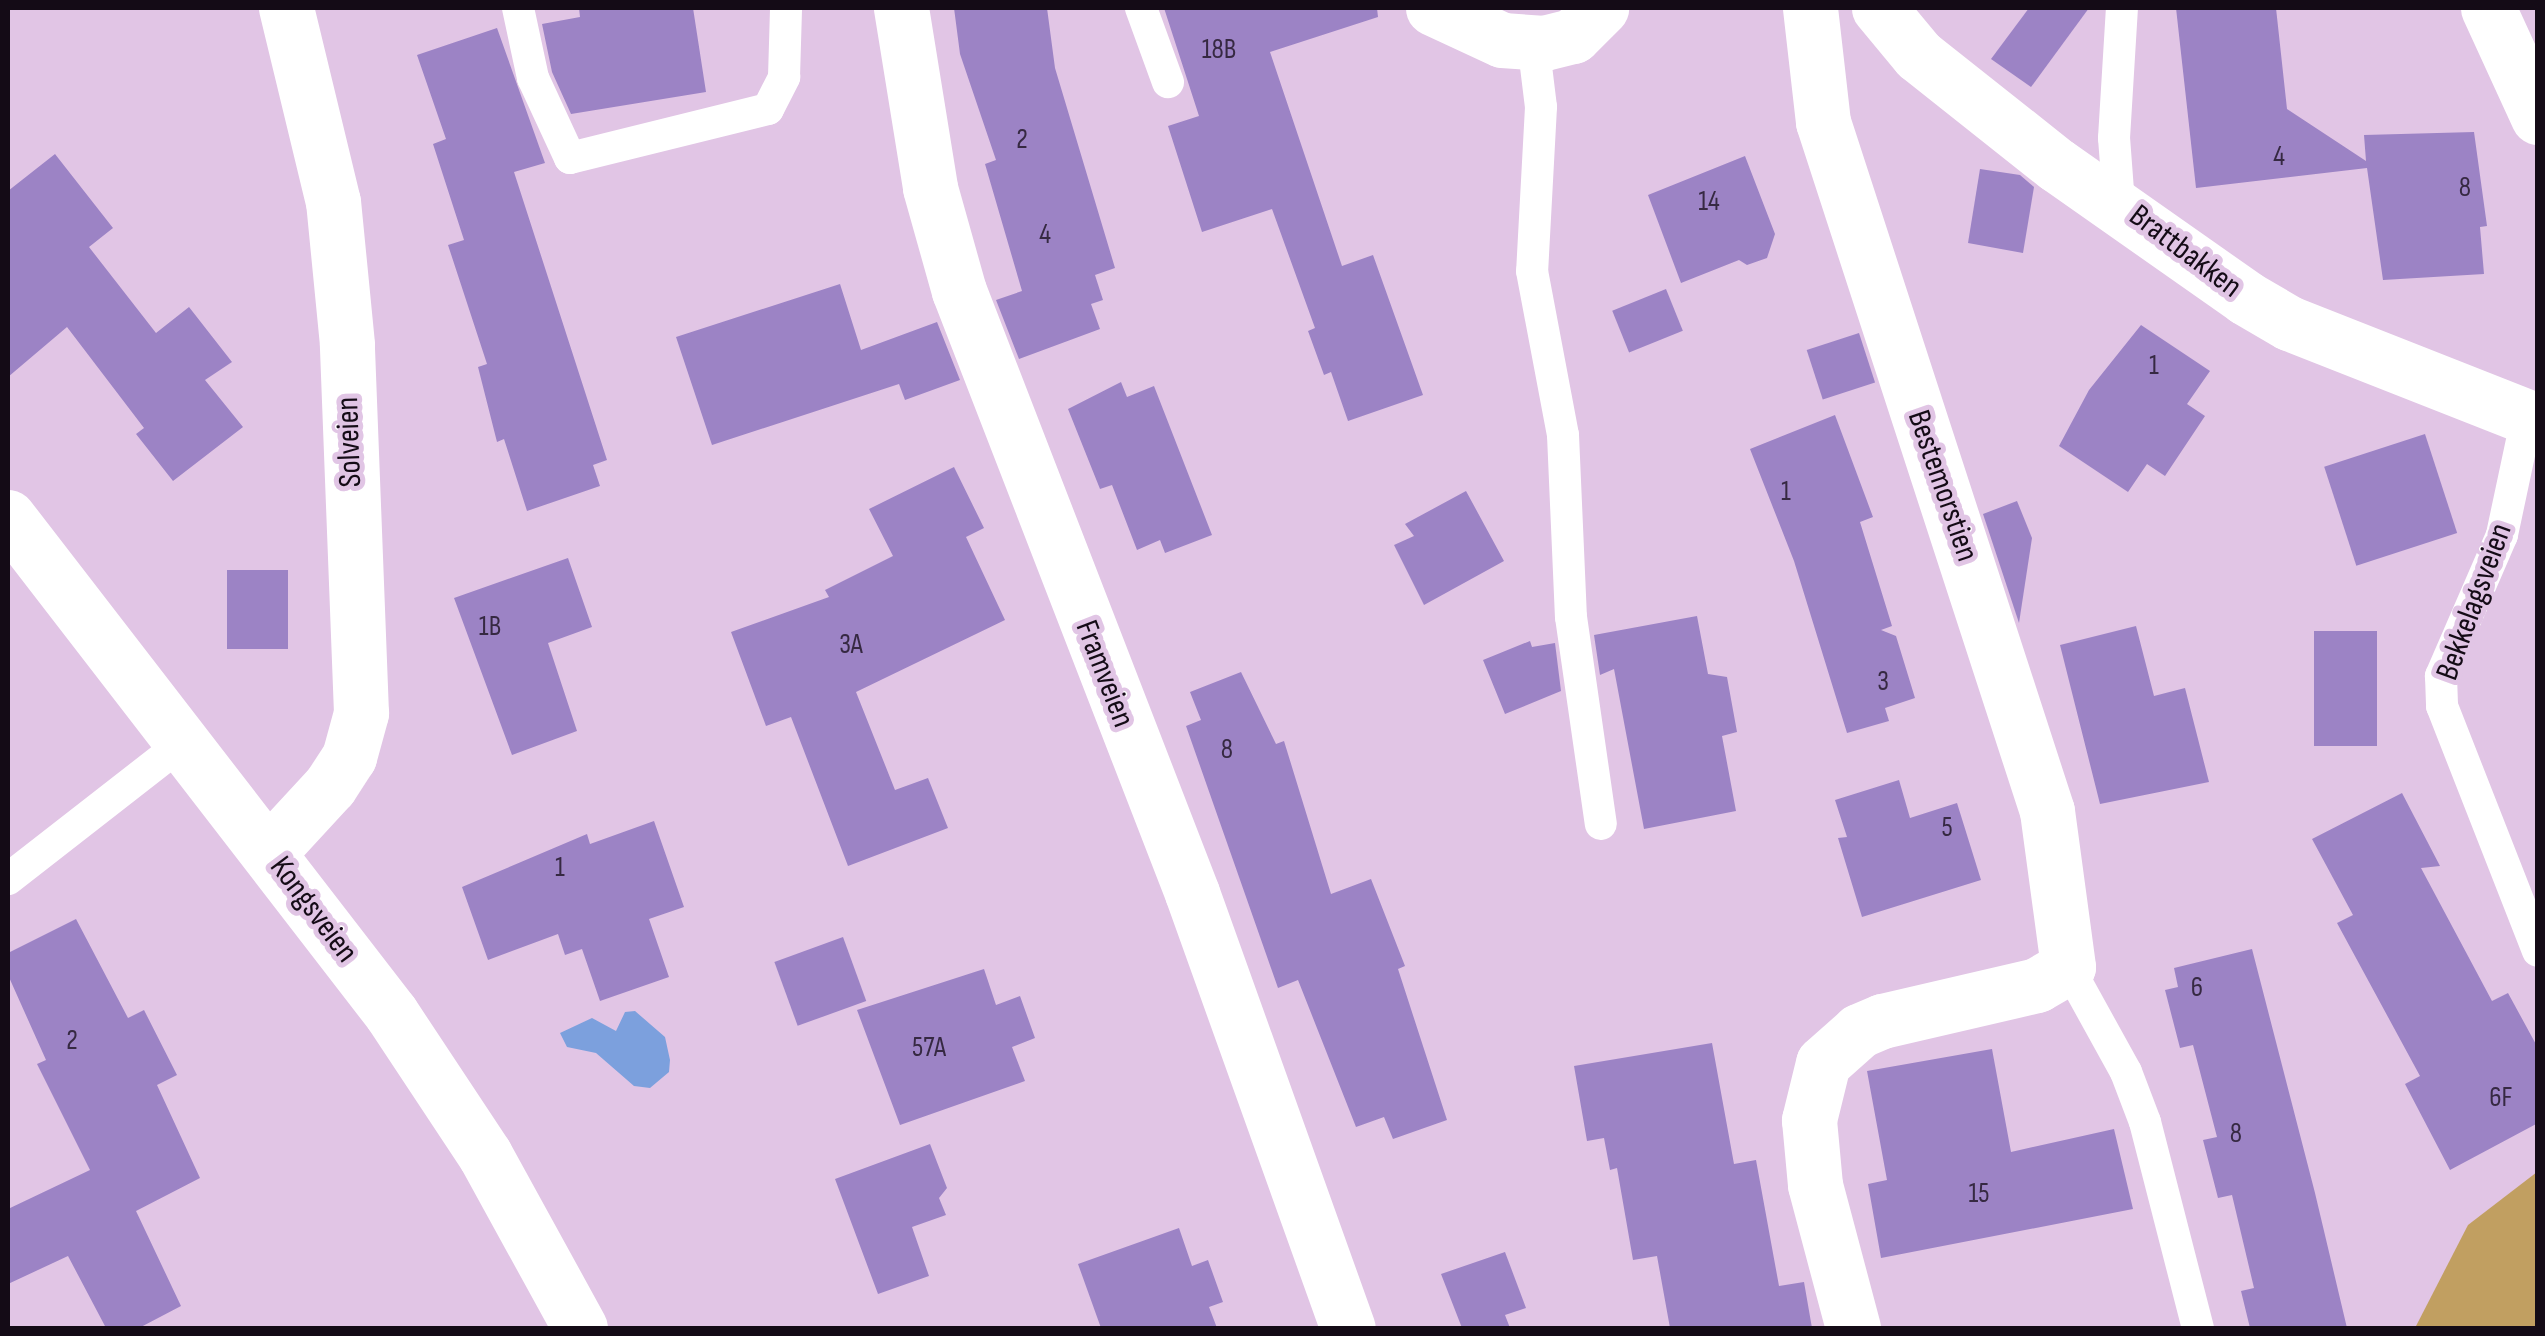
<!DOCTYPE html>
<html>
<head>
<meta charset="utf-8">
<style>
	body { margin:0 }
	#map { position:relative; width:2545px; height:1336px; overflow:hidden; background:#e1c5e5; font-family:"Sofia Sans Condensed",sans-serif }
	div>[style] { position:absolute }
	[style*='--x'] { left:calc(var(--x)*1px); top:calc(var(--y)*1px); width:calc(var(--w)*1px); rotate:calc(var(--a)*1deg) }
	.green>* { inset:0; background:#c19f61 }
	.water>* { inset:0; background:#7ca0dd }
	.building>* { inset:0; background:#9c83c5; transform-origin:0 0 }
	.lane>* { height:32px; margin:-16px; padding:0 16px; transform-origin:16px; border-radius:16px; background:#fff }
	.street>* { height:55px; margin:-27.5px; padding:0 27.5px; transform-origin:27.5px; border-radius:27.5px; background:#fff }
	.secondary>* { height:55px; margin:-27.5px; padding:0 27.5px; transform-origin:27.5px; border-radius:27.5px; background:#fff }
	span { translate:-50% -50%; white-space:nowrap; text-align:center; line-height:1.15; -webkit-text-stroke:10px #e1c5e5; paint-order:stroke }
	.number-label { font-size:28px; color:#362942 }
	.number-label span { -webkit-text-stroke-width:0 }
	.street-label { font-size:32px; color:#140b16 }
	.frame { position:absolute; inset:0; border:10px solid #140b16; pointer-events:none }
</style>
</head>
<body>
<div id="map">
	<div class="green">
		<i style="clip-path:polygon(2537px 1172px,2537px 1328px,2415px 1328px,2468px 1225px)"></i>
	</div>
	<div class="water">
		<i style="clip-path:polygon(635px 1011px,665px 1037px,670px 1060px,669px 1072px,650px 1088px,634px 1086px,596px 1053px,567px 1047px,560px 1033px,592px 1018px,616px 1031px,625px 1012px)"></i>
	</div>
	<div class="building">
		<i style="clip-path:polygon(579px 8px,693px 8px,706px 92px,571px 114px,552px 72px,542px 24px,580px 17px)"></i>
		<i style="clip-path:polygon(954px 8px,1047px 8px,1055px 68px,1115px 268px,1095px 275px,1103px 300px,1091px 304px,1100px 329px,1019px 359px,996px 300px,1022px 291px,985px 164px,996px 160px,960px 54px)"></i>
		<i style="clip-path:polygon(1164px 8px,1377px 8px,1378px 17px,1270px 52px,1342px 266px,1373px 255px,1423px 395px,1348px 421px,1331px 372px,1324px 375px,1308px 331px,1315px 328px,1272px 209px,1202px 232px,1168px 126px,1199px 116px)"></i>
		<i style="clip-path:polygon(2029px 8px,2089px 8px,2031px 87px,1991px 59px)"></i>
		<i style="clip-path:polygon(2176px 8px,2276px 8px,2287px 109px,2366px 161px,2364px 135px,2474px 132px,2487px 226px,2480px 227px,2484px 274px,2383px 280px,2367px 168px,2196px 188px)"></i>
		<i style="clip-path:polygon(497px 28px,545px 163px,514px 172px,607px 460px,593px 465px,600px 486px,527px 511px,504px 439px,497px 442px,478px 367px,487px 364px,448px 245px,464px 240px,433px 144px,446px 139px,417px 55px)"></i>
		<i style="clip-path:polygon(55px 154px,113px 228px,89px 247px,156px 333px,189px 307px,232px 362px,205px 380px,243px 427px,173px 481px,136px 434px,144px 428px,67px 327px,8px 377px,8px 191px)"></i>
		<i style="clip-path:polygon(1745px 156px,1775px 234px,1767px 258px,1747px 265px,1739px 260px,1681px 283px,1648px 195px)"></i>
		<i style="clip-path:polygon(1980px 169px,2020px 175px,2034px 187px,2023px 253px,1968px 243px)"></i>
		<i style="clip-path:polygon(840px 284px,861px 350px,937px 322px,960px 380px,905px 400px,899px 384px,712px 445px,676px 337px)"></i>
		<i style="left:1666px;top:289px;width:45px;height:58px;rotate:68deg"></i>
		<i style="clip-path:polygon(2141px 325px,2210px 371px,2187px 404px,2205px 416px,2165px 476px,2147px 464px,2128px 492px,2059px 446px,2089px 390px)"></i>
		<i style="left:1859px;top:333px;width:52px;height:55px;rotate:72deg"></i>
		<i style="clip-path:polygon(1121px 382px,1127px 397px,1154px 386px,1212px 535px,1165px 553px,1160px 540px,1137px 550px,1112px 485px,1100px 489px,1068px 409px)"></i>
		<i style="clip-path:polygon(1835px 415px,1873px 517px,1860px 522px,1892px 626px,1881px 630px,1896px 636px,1915px 698px,1885px 708px,1889px 721px,1847px 733px,1794px 561px,1750px 449px)"></i>
		<i style="left:2425px;top:434px;width:104px;height:106px;rotate:72deg"></i>
		<i style="clip-path:polygon(954px 467px,984px 528px,966px 537px,1005px 620px,856px 692px,895px 790px,928px 778px,948px 828px,848px 866px,791px 717px,766px 726px,731px 632px,829px 597px,825px 590px,893px 556px,869px 509px)"></i>
		<i style="clip-path:polygon(1466px 491px,1504px 561px,1424px 605px,1394px 545px,1414px 536px,1405px 524px)"></i>
		<i style="clip-path:polygon(2017px 501px,2032px 538px,2019px 623px,1983px 514px)"></i>
		<i style="clip-path:polygon(568px 558px,592px 627px,548px 643px,577px 731px,512px 755px,454px 598px)"></i>
		<i style="left:227px;top:570px;width:61px;height:79px"></i>
		<i style="clip-path:polygon(1697px 616px,1708px 674px,1727px 677px,1737px 732px,1722px 736px,1736px 811px,1644px 829px,1614px 669px,1600px 675px,1594px 635px)"></i>
		<i style="clip-path:polygon(2136px 626px,2154px 696px,2185px 688px,2209px 782px,2100px 804px,2060px 645px)"></i>
		<i style="left:2377px;top:631px;width:115px;height:63px;rotate:90deg"></i>
		<i style="clip-path:polygon(1530px 641px,1532px 647px,1555px 643px,1561px 691px,1505px 714px,1483px 660px)"></i>
		<i style="clip-path:polygon(1241px 672px,1276px 744px,1284px 741px,1331px 894px,1371px 879px,1405px 966px,1398px 969px,1447px 1120px,1393px 1139px,1384px 1117px,1356px 1127px,1298px 980px,1278px 988px,1186px 726px,1201px 720px,1190px 692px)"></i>
		<i style="clip-path:polygon(1899px 780px,1910px 818px,1957px 803px,1981px 880px,1862px 917px,1838px 838px,1847px 837px,1835px 800px)"></i>
		<i style="clip-path:polygon(2402px 793px,2440px 866px,2421px 868px,2492px 1001px,2508px 993px,2538px 1048px,2538px 1123px,2450px 1170px,2405px 1084px,2420px 1076px,2337px 923px,2353px 915px,2312px 839px)"></i>
		<i style="clip-path:polygon(654px 821px,684px 907px,649px 919px,669px 977px,600px 1001px,582px 949px,565px 955px,558px 934px,488px 960px,462px 887px,587px 834px,590px 844px)"></i>
		<i style="clip-path:polygon(76px 919px,128px 1018px,144px 1010px,177px 1075px,157px 1085px,200px 1178px,136px 1211px,181px 1306px,139px 1328px,106px 1328px,68px 1256px,8px 1284px,8px 1209px,90px 1170px,37px 1064px,46px 1060px,8px 975px,8px 953px)"></i>
		<i style="left:843px;top:937px;width:68px;height:73px;rotate:70deg"></i>
		<i style="clip-path:polygon(2252px 949px,2315px 1193px,2347px 1328px,2250px 1328px,2241px 1291px,2254px 1288px,2232px 1195px,2218px 1198px,2203px 1140px,2217px 1137px,2193px 1045px,2180px 1048px,2165px 990px,2178px 987px,2174px 968px)"></i>
		<i style="clip-path:polygon(984px 969px,996px 1005px,1020px 996px,1035px 1038px,1012px 1047px,1025px 1081px,900px 1125px,857px 1010px)"></i>
		<i style="clip-path:polygon(1712px 1043px,1734px 1164px,1756px 1160px,1779px 1286px,1804px 1282px,1812px 1328px,1670px 1328px,1657px 1256px,1633px 1260px,1617px 1168px,1610px 1170px,1604px 1138px,1587px 1141px,1574px 1066px)"></i>
		<i style="clip-path:polygon(1992px 1049px,2011px 1152px,2114px 1129px,2133px 1209px,1881px 1258px,1868px 1184px,1887px 1180px,1867px 1071px)"></i>
		<i style="clip-path:polygon(930px 1144px,947px 1188px,939px 1198px,946px 1215px,912px 1227px,929px 1276px,878px 1294px,835px 1179px)"></i>
		<i style="clip-path:polygon(1179px 1228px,1192px 1266px,1208px 1260px,1223px 1302px,1209px 1307px,1217px 1328px,1101px 1328px,1078px 1264px)"></i>
		<i style="clip-path:polygon(1505px 1252px,1526px 1308px,1505px 1315px,1510px 1328px,1462px 1328px,1441px 1274px)"></i>
	</div>
	<div class="lane">
		<i style="--x:518;--y:8;--w:72;--a:77.9"></i>
		<i style="--x:533;--y:78;--w:88;--a:65.2"></i>
		<i style="--x:570;--y:158;--w:204;--a:-13.9"></i>
		<i style="--x:768;--y:109;--w:36;--a:-63"></i>
		<i style="--x:784;--y:77;--w:69;--a:-88.3"></i>
		<i style="--x:1141;--y:8;--w:79;--a:70"></i>
		<i style="--x:1533;--y:42;--w:65;--a:83"></i>
		<i style="--x:1541;--y:107;--w:164;--a:93.1"></i>
		<i style="--x:1532;--y:271;--w:167;--a:79.3"></i>
		<i style="--x:1563;--y:435;--w:182;--a:87.5"></i>
		<i style="--x:1571;--y:617;--w:209;--a:81.8"></i>
		<i style="--x:2119;--y:204;--w:66;--a:-94.3"></i>
		<i style="--x:2114;--y:138;--w:130;--a:-86.5"></i>
		<i style="--x:2527;--y:417;--w:121;--a:102"></i>
		<i style="--x:2502;--y:535;--w:154;--a:113.4"></i>
		<i style="--x:2441;--y:676;--w:30;--a:88"></i>
		<i style="--x:2442;--y:706;--w:263;--a:68.6"></i>
		<i style="--x:8;--y:879;--w:222;--a:-37.9"></i>
		<i style="--x:2068;--y:967;--w:120;--a:61.1"></i>
		<i style="--x:2126;--y:1072;--w:53;--a:69.2"></i>
		<i style="--x:2145;--y:1122;--w:213;--a:75.6"></i>
	</div>
	<div class="street">
		<i style="--x:901;--y:8;--w:182;--a:80.8"></i>
		<i style="--x:930;--y:188;--w:107;--a:74.3"></i>
		<i style="--x:959;--y:291;--w:646;--a:68.84"></i>
		<i style="--x:1192;--y:893;--w:462;--a:70.3"></i>
		<i style="--x:1433;--y:8;--w:76;--a:24.9"></i>
		<i style="--x:1502;--y:40;--w:42;--a:4.1"></i>
		<i style="--x:1544;--y:43;--w:30;--a:-14"></i>
		<i style="--x:1573;--y:36;--w:40;--a:-45"></i>
		<i style="--x:1810;--y:8;--w:115;--a:83.5"></i>
		<i style="--x:1823;--y:122;--w:724;--a:71.99"></i>
		<i style="--x:2047;--y:811;--w:157;--a:82.3"></i>
		<i style="--x:2068;--y:967;--w:36;--a:150"></i>
		<i style="--x:2037;--y:985;--w:159;--a:166.9"></i>
		<i style="--x:1882;--y:1021;--w:25;--a:157"></i>
		<i style="--x:1859;--y:1031;--w:48;--a:138.4"></i>
		<i style="--x:1823;--y:1063;--w:59;--a:103.8"></i>
		<i style="--x:1809;--y:1120;--w:65;--a:84.7"></i>
		<i style="--x:1815;--y:1185;--w:148;--a:75.1"></i>
		<i style="--x:1879;--y:8;--w:61;--a:50.3"></i>
		<i style="--x:1918;--y:55;--w:177;--a:38.4"></i>
		<i style="--x:2057;--y:165;--w:231;--a:35.1"></i>
		<i style="--x:2246;--y:298;--w:50;--a:30.2"></i>
		<i style="--x:2289;--y:323;--w:268;--a:21.5"></i>
		<i style="--x:2488;--y:8;--w:120;--a:65.4"></i>
	</div>
	<div class="secondary">
		<i style="--x:8;--y:517;--w:627;--a:52.33"></i>
		<i style="--x:391;--y:1013;--w:170;--a:56.5"></i>
		<i style="--x:485;--y:1155;--w:197;--a:61.2"></i>
		<i style="--x:269;--y:852;--w:90;--a:-47.3"></i>
		<i style="--x:330;--y:786;--w:35;--a:-57"></i>
		<i style="--x:349;--y:757;--w:46;--a:-74.7"></i>
		<i style="--x:361;--y:713;--w:369;--a:-92.2"></i>
		<i style="--x:347;--y:344;--w:143;--a:-95.6"></i>
		<i style="--x:333;--y:202;--w:200;--a:-103.6"></i>
	</div>
	<div class="number-label">
		<span style="left:1219px;top:50px">18B</span>
		<span style="left:1022px;top:140px">2</span>
		<span style="left:2279px;top:157px">4</span>
		<span style="left:2465px;top:188px">8</span>
		<span style="left:1709px;top:202px">14</span>
		<span style="left:1045px;top:235px">4</span>
		<span style="left:2154px;top:366px">1</span>
		<span style="left:1786px;top:492px">1</span>
		<span style="left:490px;top:627px">1B</span>
		<span style="left:851px;top:645px">3A</span>
		<span style="left:1883px;top:682px">3</span>
		<span style="left:1227px;top:750px">8</span>
		<span style="left:1947px;top:828px">5</span>
		<span style="left:560px;top:868px">1</span>
		<span style="left:2197px;top:988px">6</span>
		<span style="left:72px;top:1041px">2</span>
		<span style="left:929px;top:1048px">57A</span>
		<span style="left:2501px;top:1098px">6F</span>
		<span style="left:2236px;top:1134px">8</span>
		<span style="left:1979px;top:1194px">15</span>
	</div>
	<div class="street-label">
		<span style="left:2185px;top:252px;rotate:37deg">Brattbakken</span>
		<span style="left:350px;top:442px;rotate:-92deg">Solveien</span>
		<span style="left:1942px;top:486px;rotate:71deg">Bestemorstien</span>
		<span style="left:2475px;top:602px;rotate:-70deg">Bekkelagsveien</span>
		<span style="left:1104px;top:674px;rotate:69deg">Framveien</span>
		<span style="left:313px;top:910px;rotate:53deg">Kongsveien</span>
	</div>
	<div class="frame"></div>
</div>
</body>
</html>
